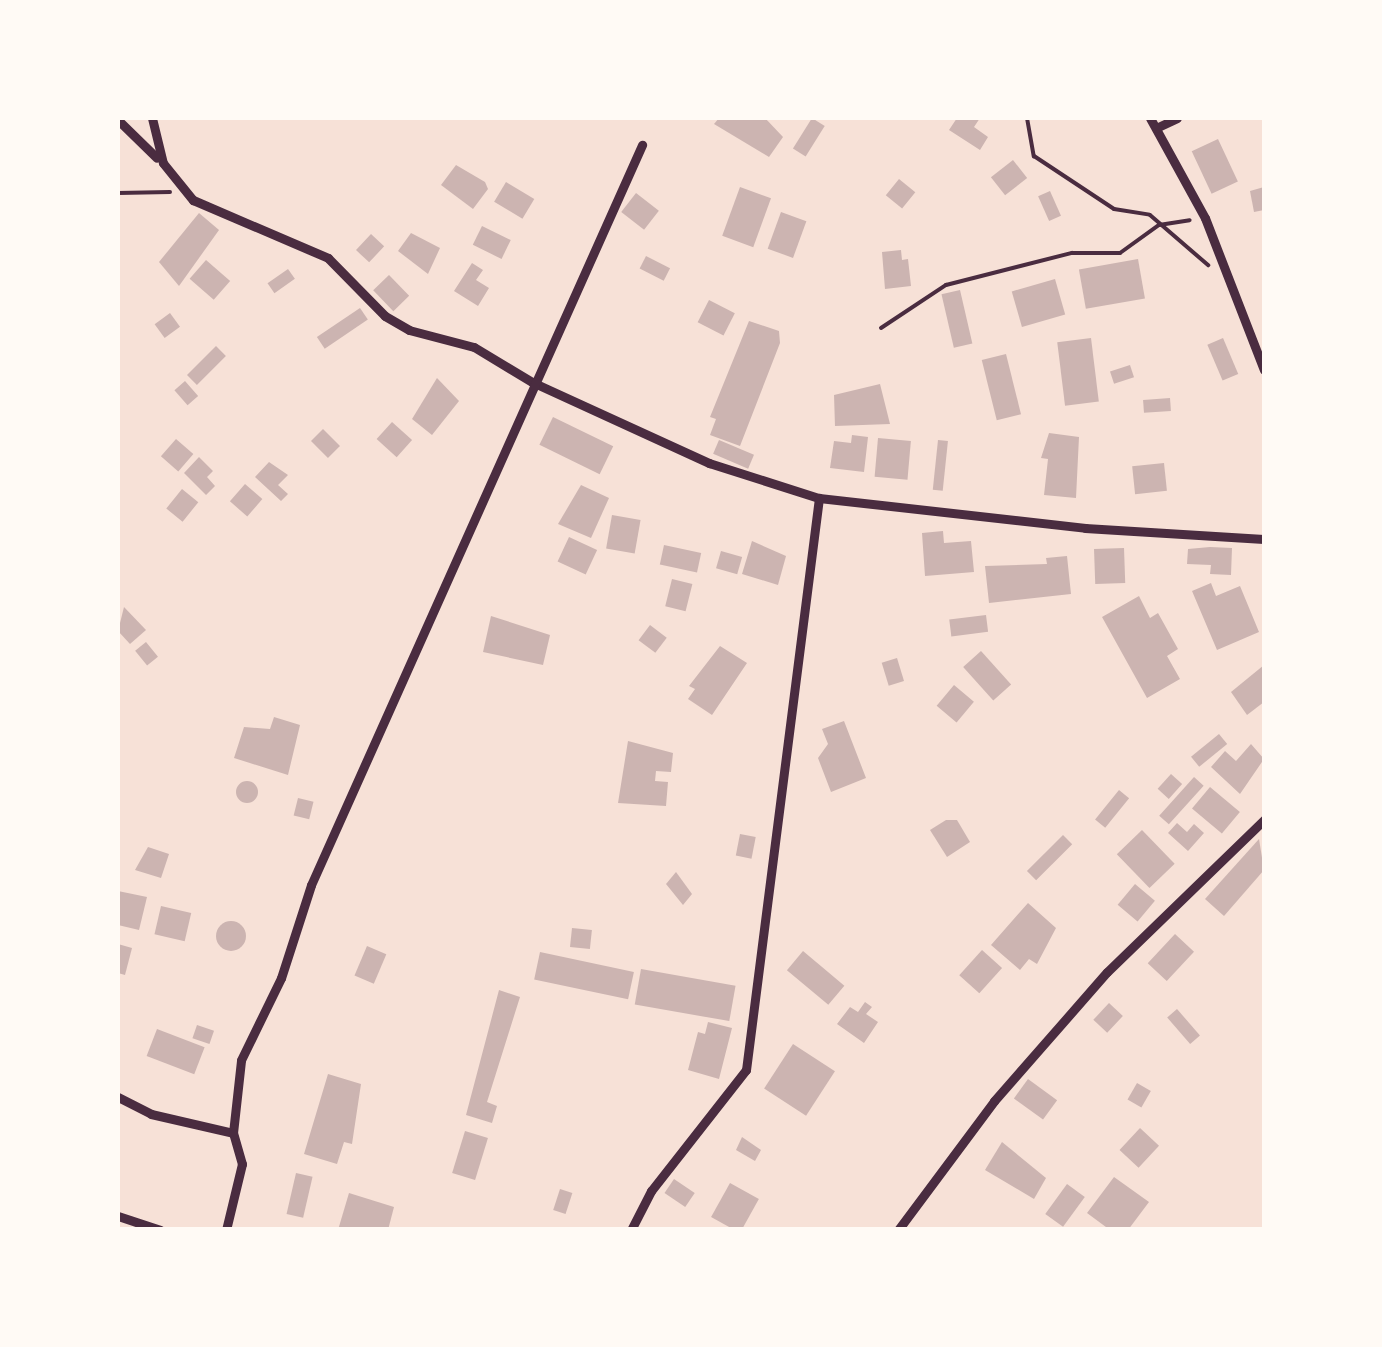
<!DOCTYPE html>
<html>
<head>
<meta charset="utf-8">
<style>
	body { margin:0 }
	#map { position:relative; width:1382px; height:1347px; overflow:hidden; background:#f7e1d7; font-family:"Nunito Sans",sans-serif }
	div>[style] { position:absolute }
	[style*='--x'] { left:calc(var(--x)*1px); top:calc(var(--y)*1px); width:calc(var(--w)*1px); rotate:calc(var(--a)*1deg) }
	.building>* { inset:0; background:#ccb4b1; transform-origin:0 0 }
	.round { border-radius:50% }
	.path>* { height:4px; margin:-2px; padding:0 2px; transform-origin:2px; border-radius:2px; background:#4a2c40 }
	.minor>* { height:9px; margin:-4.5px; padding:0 4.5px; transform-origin:4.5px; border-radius:4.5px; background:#4a2c40 }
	span { translate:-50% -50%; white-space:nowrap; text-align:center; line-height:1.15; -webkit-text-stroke:8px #fffaf5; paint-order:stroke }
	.frame { position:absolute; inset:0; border:120px solid #fffaf5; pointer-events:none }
</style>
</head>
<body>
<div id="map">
	<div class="building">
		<i style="clip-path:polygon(719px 118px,765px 118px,783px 137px,769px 157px,714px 124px)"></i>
		<i style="left:812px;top:118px;width:15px;height:36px;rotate:32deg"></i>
		<i style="clip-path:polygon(957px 118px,980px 118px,974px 127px,988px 137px,980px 150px,949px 130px)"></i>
		<i style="left:1218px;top:139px;width:47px;height:29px;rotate:65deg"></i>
		<i style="left:1013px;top:160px;width:23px;height:28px;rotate:52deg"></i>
		<i style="clip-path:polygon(456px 165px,485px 182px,488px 189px,473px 209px,441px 185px)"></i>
		<i style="left:899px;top:179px;width:21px;height:21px;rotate:39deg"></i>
		<i style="left:506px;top:182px;width:33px;height:23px;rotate:31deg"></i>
		<i style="left:740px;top:187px;width:33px;height:52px;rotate:20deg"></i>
		<i style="clip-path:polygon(1264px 187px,1264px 210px,1254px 212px,1250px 191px)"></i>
		<i style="left:1050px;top:191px;width:27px;height:13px;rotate:66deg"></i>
		<i style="left:636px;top:193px;width:29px;height:24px;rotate:38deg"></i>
		<i style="left:781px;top:212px;width:27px;height:39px;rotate:20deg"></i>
		<i style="clip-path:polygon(199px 213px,219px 230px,179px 286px,159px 262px)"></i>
		<i style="left:482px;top:226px;width:32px;height:21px;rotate:26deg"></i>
		<i style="clip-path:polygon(411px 233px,440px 248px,428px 274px,398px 251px)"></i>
		<i style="left:371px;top:234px;width:18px;height:22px;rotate:43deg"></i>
		<i style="clip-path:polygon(901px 250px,902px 260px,908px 259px,911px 286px,885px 289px,882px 252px)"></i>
		<i style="left:646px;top:256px;width:27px;height:14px;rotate:27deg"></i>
		<i style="left:1138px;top:259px;width:40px;height:60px;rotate:80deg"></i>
		<i style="left:206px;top:260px;width:32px;height:25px;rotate:41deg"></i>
		<i style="clip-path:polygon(472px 263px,483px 270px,476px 280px,489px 288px,478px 306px,454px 291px)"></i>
		<i style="left:288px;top:269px;width:12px;height:25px;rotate:55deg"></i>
		<i style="left:389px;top:275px;width:29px;height:22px;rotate:46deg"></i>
		<i style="left:1055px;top:279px;width:37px;height:45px;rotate:74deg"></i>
		<i style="left:960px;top:290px;width:55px;height:19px;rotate:77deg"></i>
		<i style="left:709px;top:300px;width:29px;height:25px;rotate:27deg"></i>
		<i style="left:360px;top:308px;width:14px;height:52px;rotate:56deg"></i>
		<i style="left:170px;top:313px;width:17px;height:19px;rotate:54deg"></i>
		<i style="clip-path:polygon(749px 321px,779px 331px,780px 343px,740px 446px,710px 435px,716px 419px,710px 417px)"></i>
		<i style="left:1091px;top:338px;width:64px;height:34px;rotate:83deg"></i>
		<i style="left:1223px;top:338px;width:39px;height:17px;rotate:67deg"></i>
		<i style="left:216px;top:346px;width:14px;height:41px;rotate:45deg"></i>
		<i style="left:1006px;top:354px;width:62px;height:25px;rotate:76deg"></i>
		<i style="left:1130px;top:365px;width:13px;height:21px;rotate:72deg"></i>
		<i style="clip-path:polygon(437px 378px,459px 401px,432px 435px,412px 419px)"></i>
		<i style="left:185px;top:381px;width:20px;height:14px;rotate:49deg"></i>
		<i style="clip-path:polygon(880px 384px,890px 424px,835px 426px,834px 395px)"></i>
		<i style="left:1170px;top:398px;width:13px;height:27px;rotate:86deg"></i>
		<i style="left:553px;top:417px;width:67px;height:31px;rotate:26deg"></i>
		<i style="left:392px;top:422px;width:27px;height:23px;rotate:42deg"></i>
		<i style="left:323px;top:429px;width:24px;height:17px;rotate:45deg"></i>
		<i style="clip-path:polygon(1049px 433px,1079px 437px,1076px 498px,1044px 495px,1048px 459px,1041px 458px)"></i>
		<i style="clip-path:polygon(852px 435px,868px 437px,864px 472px,830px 468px,834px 441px,851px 443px)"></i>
		<i style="left:878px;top:438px;width:33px;height:39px;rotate:5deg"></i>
		<i style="left:176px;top:439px;width:23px;height:23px;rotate:41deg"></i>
		<i style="left:719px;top:440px;width:38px;height:15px;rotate:23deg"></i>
		<i style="left:938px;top:440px;width:10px;height:50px;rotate:6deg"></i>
		<i style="clip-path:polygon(199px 457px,213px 471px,207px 477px,215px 486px,206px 495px,184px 473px)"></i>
		<i style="clip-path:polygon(269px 462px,288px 475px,278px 485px,288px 494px,281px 501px,255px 477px)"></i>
		<i style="left:1164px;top:463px;width:28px;height:32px;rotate:84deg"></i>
		<i style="left:245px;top:484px;width:23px;height:23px;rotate:41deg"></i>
		<i style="clip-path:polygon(581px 485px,609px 498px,591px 538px,558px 524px)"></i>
		<i style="left:182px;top:489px;width:21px;height:25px;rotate:39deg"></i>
		<i style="left:612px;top:515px;width:29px;height:34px;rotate:10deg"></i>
		<i style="clip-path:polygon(943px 531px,944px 543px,971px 541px,974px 572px,925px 576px,922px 533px)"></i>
		<i style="left:569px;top:537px;width:31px;height:27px;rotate:25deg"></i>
		<i style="clip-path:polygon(752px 541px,786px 556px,778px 585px,742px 574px)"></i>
		<i style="left:664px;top:545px;width:38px;height:20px;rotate:12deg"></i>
		<i style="clip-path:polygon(1210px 547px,1232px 548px,1231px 575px,1210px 574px,1211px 565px,1187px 564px,1188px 549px)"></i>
		<i style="left:1124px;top:548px;width:35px;height:30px;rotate:88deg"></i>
		<i style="left:721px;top:551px;width:22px;height:18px;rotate:16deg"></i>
		<i style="clip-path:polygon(1067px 556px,1071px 594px,989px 603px,985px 566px,1047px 564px,1046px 558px)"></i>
		<i style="left:672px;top:579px;width:21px;height:28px;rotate:14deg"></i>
		<i style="clip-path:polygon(1211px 583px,1216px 596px,1240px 586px,1259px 632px,1217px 650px,1192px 591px)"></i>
		<i style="clip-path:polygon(1139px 596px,1150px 618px,1158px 613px,1178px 649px,1167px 656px,1180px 679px,1147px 698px,1102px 617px)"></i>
		<i style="clip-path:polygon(124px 607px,146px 630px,130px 644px,118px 631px)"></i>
		<i style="left:986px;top:615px;width:17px;height:37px;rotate:83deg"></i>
		<i style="clip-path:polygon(491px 616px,550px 635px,543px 665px,483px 652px)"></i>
		<i style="left:650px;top:625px;width:21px;height:19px;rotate:37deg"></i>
		<i style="left:146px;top:642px;width:19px;height:14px;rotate:51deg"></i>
		<i style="clip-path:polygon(720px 646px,747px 663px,712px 715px,688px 699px,695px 689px,689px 686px)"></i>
		<i style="left:981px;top:651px;width:45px;height:24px;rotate:48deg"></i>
		<i style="left:897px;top:658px;width:24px;height:16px;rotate:73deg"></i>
		<i style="clip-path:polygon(1264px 665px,1264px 702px,1247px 715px,1231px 692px)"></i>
		<i style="left:954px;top:685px;width:26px;height:27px;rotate:40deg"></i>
		<i style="clip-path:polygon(274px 717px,300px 725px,288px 775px,234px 758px,244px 727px,270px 729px)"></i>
		<i style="clip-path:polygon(844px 721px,866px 778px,831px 792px,818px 758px,828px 744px,822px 729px)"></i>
		<i style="left:1219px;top:734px;width:13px;height:36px;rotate:51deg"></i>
		<i style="clip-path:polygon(628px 741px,673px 753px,671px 772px,656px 771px,655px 781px,668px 782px,666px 806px,618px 803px)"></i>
		<i style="clip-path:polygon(1251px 744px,1264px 759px,1240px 794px,1211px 767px,1225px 751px,1236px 761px)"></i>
		<i style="left:1171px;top:774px;width:15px;height:20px;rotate:42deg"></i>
		<i style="left:1194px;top:777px;width:13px;height:52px;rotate:42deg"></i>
		<i class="round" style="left:236px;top:781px;width:22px;height:22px"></i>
		<i style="left:1210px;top:787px;width:39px;height:28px;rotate:40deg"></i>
		<i style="left:1119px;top:790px;width:13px;height:38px;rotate:39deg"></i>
		<i style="left:298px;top:798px;width:16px;height:18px;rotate:14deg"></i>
		<i style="clip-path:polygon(946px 820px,957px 820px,970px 842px,947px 857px,930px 830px)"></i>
		<i style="clip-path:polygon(1177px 823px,1187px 832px,1194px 824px,1204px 833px,1188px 851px,1168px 833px)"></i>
		<i style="left:1142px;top:830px;width:47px;height:35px;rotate:46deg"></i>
		<i style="left:740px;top:834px;width:16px;height:22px;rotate:11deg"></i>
		<i style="left:1063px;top:835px;width:13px;height:51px;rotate:45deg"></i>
		<i style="clip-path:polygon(1259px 839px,1264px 870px,1224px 916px,1205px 899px)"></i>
		<i style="clip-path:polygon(148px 847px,169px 854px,161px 878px,135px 870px)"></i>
		<i style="clip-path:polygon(676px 872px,692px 894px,683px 905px,666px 884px)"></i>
		<i style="left:1135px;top:884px;width:26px;height:27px;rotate:40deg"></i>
		<i style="clip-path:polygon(118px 891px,147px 897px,139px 930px,118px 925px)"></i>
		<i style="clip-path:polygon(1028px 903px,1056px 928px,1037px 964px,1029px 959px,1020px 970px,991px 945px)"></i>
		<i style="left:161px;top:906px;width:31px;height:29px;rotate:13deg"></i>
		<i class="round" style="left:216px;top:921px;width:30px;height:30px"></i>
		<i style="left:572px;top:928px;width:20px;height:19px;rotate:6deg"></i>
		<i style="left:1175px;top:934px;width:26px;height:40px;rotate:43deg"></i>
		<i style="clip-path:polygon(118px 944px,132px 948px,125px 975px,118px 973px)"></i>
		<i style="left:367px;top:946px;width:21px;height:32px;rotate:23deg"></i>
		<i style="left:982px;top:950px;width:27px;height:34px;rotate:42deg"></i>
		<i style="left:803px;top:951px;width:54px;height:25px;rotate:40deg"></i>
		<i style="left:540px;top:952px;width:96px;height:28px;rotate:12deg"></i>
		<i style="left:641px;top:969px;width:96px;height:36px;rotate:10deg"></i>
		<i style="clip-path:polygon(499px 990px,520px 997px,487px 1102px,497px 1106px,492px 1123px,466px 1115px)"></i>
		<i style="clip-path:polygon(865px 1002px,872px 1007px,866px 1014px,878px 1022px,864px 1043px,837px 1024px,850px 1007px,858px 1012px)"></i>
		<i style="left:1109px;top:1003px;width:19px;height:23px;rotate:43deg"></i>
		<i style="left:1177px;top:1009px;width:35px;height:13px;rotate:49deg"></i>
		<i style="clip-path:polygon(708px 1022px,732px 1028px,719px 1079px,688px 1070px,698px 1032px,705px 1034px)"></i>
		<i style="left:197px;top:1025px;width:18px;height:14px;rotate:19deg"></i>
		<i style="left:157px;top:1029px;width:51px;height:29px;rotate:21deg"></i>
		<i style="left:793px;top:1044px;width:50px;height:53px;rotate:33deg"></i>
		<i style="clip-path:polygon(328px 1074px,361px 1084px,352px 1144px,344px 1142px,337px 1164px,304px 1154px)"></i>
		<i style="left:1028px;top:1079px;width:36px;height:24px;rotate:36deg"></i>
		<i style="left:1137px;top:1083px;width:16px;height:19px;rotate:30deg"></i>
		<i style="left:1140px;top:1128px;width:26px;height:30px;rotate:43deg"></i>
		<i style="left:465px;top:1131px;width:24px;height:44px;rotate:17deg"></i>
		<i style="clip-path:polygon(742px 1137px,761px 1150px,755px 1161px,736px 1150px)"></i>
		<i style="clip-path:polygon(1002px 1142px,1046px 1178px,1034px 1199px,985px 1170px)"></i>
		<i style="left:296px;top:1173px;width:17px;height:42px;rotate:13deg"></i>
		<i style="clip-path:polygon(1114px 1177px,1149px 1202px,1128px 1230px,1110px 1230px,1087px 1213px)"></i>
		<i style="left:674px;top:1179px;width:25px;height:17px;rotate:34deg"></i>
		<i style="left:730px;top:1183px;width:33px;height:39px;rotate:29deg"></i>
		<i style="left:1067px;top:1184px;width:22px;height:37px;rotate:36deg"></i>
		<i style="left:560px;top:1189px;width:13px;height:22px;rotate:18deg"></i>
		<i style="clip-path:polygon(349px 1193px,394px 1207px,388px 1230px,338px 1230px)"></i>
	</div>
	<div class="path">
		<i style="--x:1027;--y:118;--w:39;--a:80"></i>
		<i style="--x:1034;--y:156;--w:96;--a:33.5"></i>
		<i style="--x:1114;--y:209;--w:36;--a:9"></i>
		<i style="--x:1150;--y:215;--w:77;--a:40.8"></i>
		<i style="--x:118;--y:193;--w:52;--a:-1.1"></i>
		<i style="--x:881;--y:328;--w:78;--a:-33.5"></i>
		<i style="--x:946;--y:285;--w:130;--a:-14.3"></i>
		<i style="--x:1072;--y:253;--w:48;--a:0"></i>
		<i style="--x:1120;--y:253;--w:48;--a:-35.7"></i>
		<i style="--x:1159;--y:225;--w:31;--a:-9"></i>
	</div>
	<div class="minor">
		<i style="--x:152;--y:118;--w:46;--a:76.3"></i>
		<i style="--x:163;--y:163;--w:48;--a:51"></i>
		<i style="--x:193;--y:200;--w:147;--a:23.2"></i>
		<i style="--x:328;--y:258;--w:81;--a:45.5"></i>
		<i style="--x:385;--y:316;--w:28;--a:30"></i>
		<i style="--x:409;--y:330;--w:67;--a:14.7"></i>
		<i style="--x:474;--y:347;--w:68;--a:31.1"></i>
		<i style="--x:532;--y:382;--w:195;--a:24.6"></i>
		<i style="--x:709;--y:463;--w:115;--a:17.7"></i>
		<i style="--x:1150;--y:118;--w:114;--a:61.2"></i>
		<i style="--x:1205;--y:218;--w:163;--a:68.8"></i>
		<i style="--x:118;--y:120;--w:54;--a:44.3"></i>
		<i style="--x:1156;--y:128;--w:23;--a:-25"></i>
		<i style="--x:118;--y:1097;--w:37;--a:27"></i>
		<i style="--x:151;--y:1114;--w:84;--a:13"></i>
		<i style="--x:233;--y:1133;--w:73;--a:-83.7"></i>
		<i style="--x:241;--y:1060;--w:91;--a:-64"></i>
		<i style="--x:281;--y:978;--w:98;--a:-72.1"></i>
		<i style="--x:311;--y:885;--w:811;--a:-65.9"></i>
		<i style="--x:118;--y:1216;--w:44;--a:18.4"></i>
		<i style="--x:226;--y:1230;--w:68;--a:-76.4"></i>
		<i style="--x:242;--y:1164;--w:32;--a:-106"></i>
		<i style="--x:631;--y:1230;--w:44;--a:-62.9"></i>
		<i style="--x:651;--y:1191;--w:154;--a:-51.9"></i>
		<i style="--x:746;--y:1070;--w:577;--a:-82.73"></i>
		<i style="--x:819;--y:498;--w:268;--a:6.4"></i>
		<i style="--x:1085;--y:528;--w:179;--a:3.5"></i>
		<i style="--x:898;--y:1230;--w:161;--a:-53.3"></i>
		<i style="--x:994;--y:1101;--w:171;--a:-48.8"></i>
		<i style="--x:1107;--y:972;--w:219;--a:-44.1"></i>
	</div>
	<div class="frame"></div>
</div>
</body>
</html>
